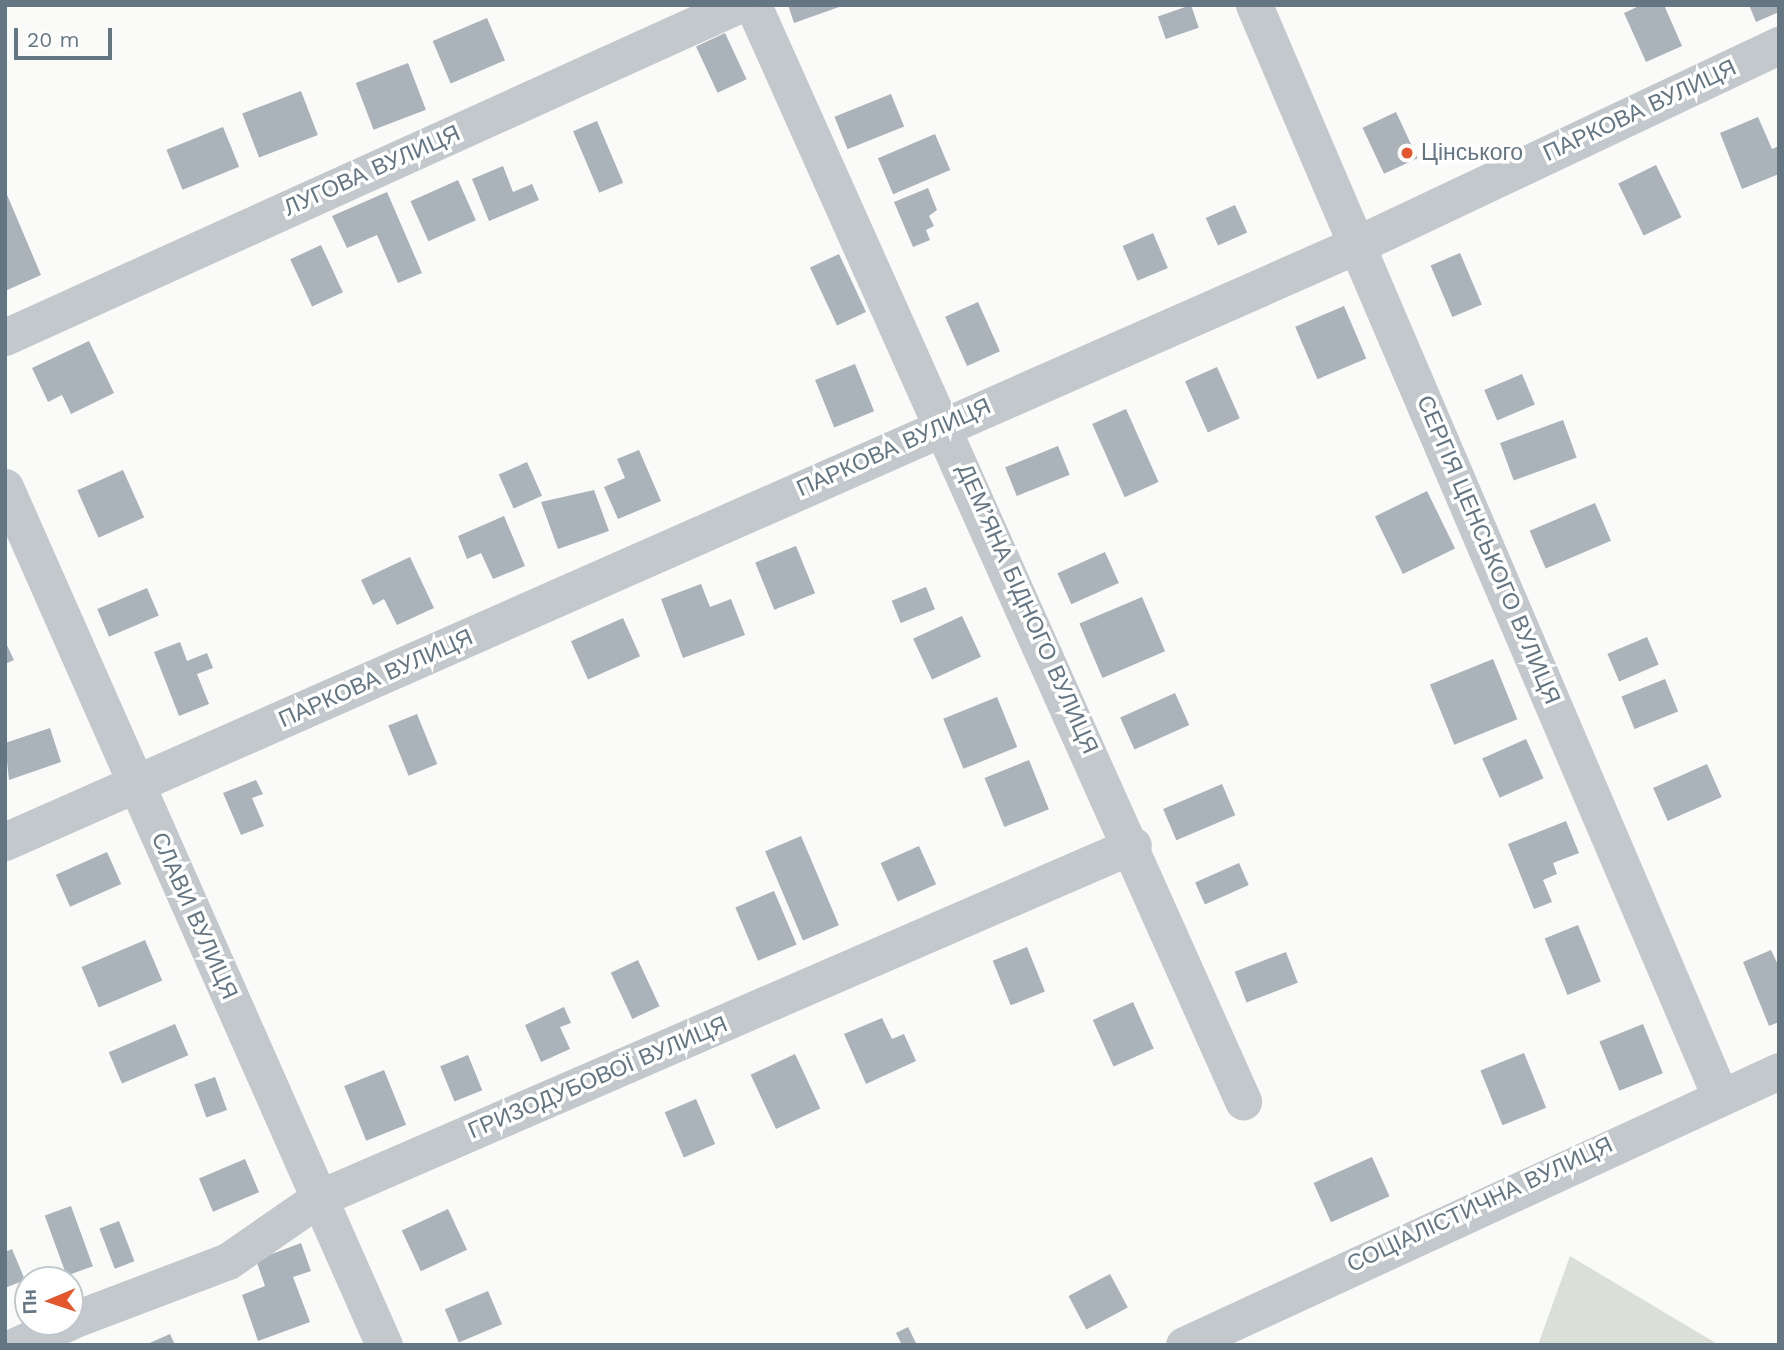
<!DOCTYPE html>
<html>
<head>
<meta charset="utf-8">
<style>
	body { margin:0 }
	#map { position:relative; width:1784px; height:1350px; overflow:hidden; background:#fafaf8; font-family:"Work Sans",sans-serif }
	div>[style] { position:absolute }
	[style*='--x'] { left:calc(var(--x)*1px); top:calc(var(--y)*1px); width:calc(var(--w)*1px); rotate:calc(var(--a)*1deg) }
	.green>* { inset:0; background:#dadfd7 }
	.building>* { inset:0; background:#aab3b9; transform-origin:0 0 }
	.minor>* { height:37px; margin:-18.5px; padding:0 18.5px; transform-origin:18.5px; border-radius:18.5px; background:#c3c8cc }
	.tertiary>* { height:38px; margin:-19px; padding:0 19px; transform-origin:19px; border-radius:19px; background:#c3c8cc }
	.dots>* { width:19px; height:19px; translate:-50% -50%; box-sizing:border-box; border:4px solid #fff; border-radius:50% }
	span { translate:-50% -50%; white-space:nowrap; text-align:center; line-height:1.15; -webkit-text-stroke:7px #fff; paint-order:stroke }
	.street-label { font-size:23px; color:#657683 }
	.poi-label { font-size:23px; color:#657683 }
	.left { translate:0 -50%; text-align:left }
	.frame { position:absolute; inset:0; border:7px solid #657683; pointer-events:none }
	.north { position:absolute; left:14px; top:1266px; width:70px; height:70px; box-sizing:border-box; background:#fff; border:2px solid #c1c8cd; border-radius:50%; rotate:268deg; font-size:19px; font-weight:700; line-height:28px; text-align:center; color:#657683 }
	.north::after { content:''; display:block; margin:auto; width:24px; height:32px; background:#e4572e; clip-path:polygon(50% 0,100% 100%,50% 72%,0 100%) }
	.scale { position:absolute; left:14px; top:28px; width:98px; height:32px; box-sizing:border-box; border:4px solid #657683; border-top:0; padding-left:9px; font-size:21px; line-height:24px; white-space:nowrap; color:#657683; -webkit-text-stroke:5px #fff; paint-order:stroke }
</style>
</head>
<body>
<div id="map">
	<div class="green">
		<i style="clip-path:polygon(1570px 1256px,1719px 1345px,1538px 1345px)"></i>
	</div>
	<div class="building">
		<i style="clip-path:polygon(788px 5px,842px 5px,842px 6px,794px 23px)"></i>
		<i style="left:1191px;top:5px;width:24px;height:35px;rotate:71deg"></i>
		<i style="clip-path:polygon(1641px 5px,1664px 5px,1682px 46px,1646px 62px,1624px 13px)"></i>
		<i style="clip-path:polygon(1749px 5px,1779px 5px,1779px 12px,1756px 22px)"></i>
		<i style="left:487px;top:18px;width:46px;height:59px;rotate:67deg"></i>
		<i style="left:725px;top:33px;width:51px;height:32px;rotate:65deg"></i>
		<i style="left:408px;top:63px;width:50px;height:56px;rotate:69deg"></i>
		<i style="left:301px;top:91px;width:47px;height:63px;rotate:69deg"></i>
		<i style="left:891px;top:94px;width:35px;height:61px;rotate:68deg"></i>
		<i style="left:1396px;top:112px;width:51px;height:37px;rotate:65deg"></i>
		<i style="clip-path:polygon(1758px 117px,1772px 149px,1779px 146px,1779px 174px,1742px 189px,1720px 133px)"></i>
		<i style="left:597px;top:121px;width:67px;height:26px;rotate:67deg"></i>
		<i style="left:223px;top:127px;width:43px;height:61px;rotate:68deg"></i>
		<i style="left:935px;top:134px;width:39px;height:62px;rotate:67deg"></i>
		<i style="left:1656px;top:165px;width:58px;height:42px;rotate:64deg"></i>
		<i style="clip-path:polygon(503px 166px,513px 192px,532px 184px,539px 200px,489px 221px,472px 179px)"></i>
		<i style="left:458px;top:180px;width:44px;height:52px;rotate:66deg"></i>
		<i style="clip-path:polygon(928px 188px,937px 210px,929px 216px,934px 226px,926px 230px,930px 240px,913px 247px,894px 202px)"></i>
		<i style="clip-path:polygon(5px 190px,41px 275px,5px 291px)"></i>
		<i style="clip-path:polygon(387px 192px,422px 273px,398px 283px,377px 235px,347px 248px,332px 216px)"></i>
		<i style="left:1235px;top:205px;width:30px;height:32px;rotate:66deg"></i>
		<i style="left:1153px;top:233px;width:38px;height:33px;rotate:67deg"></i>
		<i style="left:321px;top:245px;width:52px;height:34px;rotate:65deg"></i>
		<i style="left:1460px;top:253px;width:56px;height:32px;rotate:67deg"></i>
		<i style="left:839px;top:254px;width:64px;height:32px;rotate:65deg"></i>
		<i style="left:978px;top:302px;width:54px;height:36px;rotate:66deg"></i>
		<i style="left:1344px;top:306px;width:57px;height:53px;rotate:67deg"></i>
		<i style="clip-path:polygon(89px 341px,114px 393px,71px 414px,62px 395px,48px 402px,32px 368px)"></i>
		<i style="left:855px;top:364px;width:51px;height:43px;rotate:68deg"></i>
		<i style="left:1217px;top:367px;width:56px;height:35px;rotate:66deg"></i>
		<i style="left:1522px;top:374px;width:33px;height:41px;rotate:67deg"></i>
		<i style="left:1126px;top:409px;width:80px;height:37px;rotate:66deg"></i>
		<i style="left:1563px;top:420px;width:40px;height:67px;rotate:70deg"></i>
		<i style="left:1058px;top:446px;width:31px;height:57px;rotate:68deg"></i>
		<i style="clip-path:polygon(639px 450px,661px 501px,618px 519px,604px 487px,625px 478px,617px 459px)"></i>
		<i style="left:527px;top:462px;width:37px;height:31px;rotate:66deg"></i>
		<i style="left:123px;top:470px;width:52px;height:50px;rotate:66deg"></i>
		<i style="clip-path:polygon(594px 490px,609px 531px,558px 549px,541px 502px)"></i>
		<i style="left:1427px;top:491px;width:64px;height:58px;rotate:64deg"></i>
		<i style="left:1595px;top:503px;width:41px;height:71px;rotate:67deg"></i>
		<i style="clip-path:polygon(504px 516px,525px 566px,493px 579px,481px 553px,467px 559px,458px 536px)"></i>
		<i style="left:796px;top:546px;width:51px;height:44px;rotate:68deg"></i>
		<i style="left:1105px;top:552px;width:34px;height:52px;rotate:66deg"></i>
		<i style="clip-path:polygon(410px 557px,434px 608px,397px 625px,384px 599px,373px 605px,361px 580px)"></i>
		<i style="clip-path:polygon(701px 584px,710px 607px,731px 599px,745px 635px,683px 658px,661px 599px)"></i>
		<i style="left:926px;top:587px;width:24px;height:37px;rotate:68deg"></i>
		<i style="left:147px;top:588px;width:30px;height:54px;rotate:67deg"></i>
		<i style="left:1142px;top:597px;width:59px;height:68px;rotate:67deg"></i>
		<i style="left:962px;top:616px;width:45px;height:54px;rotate:65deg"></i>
		<i style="left:623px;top:618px;width:42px;height:57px;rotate:66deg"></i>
		<i style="left:1647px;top:637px;width:30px;height:43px;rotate:67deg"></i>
		<i style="clip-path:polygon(5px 641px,14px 660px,5px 664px)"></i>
		<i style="clip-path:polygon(180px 642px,187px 661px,207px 653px,213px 668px,197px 674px,209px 704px,179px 716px,154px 652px)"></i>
		<i style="left:1493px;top:659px;width:65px;height:68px;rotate:68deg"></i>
		<i style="left:1665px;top:679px;width:35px;height:47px;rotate:68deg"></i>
		<i style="left:1175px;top:693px;width:35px;height:60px;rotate:66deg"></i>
		<i style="left:997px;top:697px;width:54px;height:58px;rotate:68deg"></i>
		<i style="left:417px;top:714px;width:54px;height:31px;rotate:68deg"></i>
		<i style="clip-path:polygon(50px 728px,61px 762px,9px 780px,5px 743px)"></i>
		<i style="left:1526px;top:739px;width:43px;height:48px;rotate:66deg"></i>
		<i style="left:1029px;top:760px;width:53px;height:48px;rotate:68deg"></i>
		<i style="left:1707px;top:764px;width:36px;height:59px;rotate:66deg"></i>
		<i style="clip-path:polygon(256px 780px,263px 794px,252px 798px,264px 826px,241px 835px,223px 793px)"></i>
		<i style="left:1222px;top:784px;width:34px;height:64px;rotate:67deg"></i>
		<i style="clip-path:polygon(1566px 821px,1579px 853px,1553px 863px,1557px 874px,1543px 880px,1552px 902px,1534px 909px,1508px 844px)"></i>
		<i style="left:801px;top:836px;width:97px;height:39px;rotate:67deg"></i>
		<i style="left:919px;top:846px;width:42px;height:42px;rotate:66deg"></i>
		<i style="left:107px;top:852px;width:35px;height:56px;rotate:66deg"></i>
		<i style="left:1239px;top:863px;width:24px;height:48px;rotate:66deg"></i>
		<i style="left:774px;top:891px;width:58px;height:42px;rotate:67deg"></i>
		<i style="left:1578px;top:925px;width:61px;height:36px;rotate:68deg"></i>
		<i style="left:145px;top:940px;width:44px;height:69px;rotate:67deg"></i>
		<i style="left:1027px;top:947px;width:48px;height:37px;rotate:68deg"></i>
		<i style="clip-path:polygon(1771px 950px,1779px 967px,1779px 1022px,1769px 1026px,1743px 962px)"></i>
		<i style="left:1286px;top:952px;width:33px;height:55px;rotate:69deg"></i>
		<i style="left:638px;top:960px;width:51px;height:30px;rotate:65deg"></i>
		<i style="left:1133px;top:1002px;width:51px;height:44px;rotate:66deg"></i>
		<i style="clip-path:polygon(564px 1007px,571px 1023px,560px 1027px,570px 1049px,541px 1062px,525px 1025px)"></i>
		<i style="clip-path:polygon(882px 1018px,892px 1039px,904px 1034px,916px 1061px,866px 1084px,844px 1034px)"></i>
		<i style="left:175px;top:1024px;width:34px;height:72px;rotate:67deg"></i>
		<i style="left:1643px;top:1024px;width:53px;height:47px;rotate:68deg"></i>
		<i style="left:1524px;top:1053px;width:59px;height:47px;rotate:68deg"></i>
		<i style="left:795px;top:1054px;width:60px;height:49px;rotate:65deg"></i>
		<i style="left:468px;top:1055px;width:38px;height:30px;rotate:68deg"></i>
		<i style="left:384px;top:1070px;width:59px;height:43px;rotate:68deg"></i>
		<i style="left:215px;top:1077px;width:35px;height:22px;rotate:70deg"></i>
		<i style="left:696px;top:1099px;width:49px;height:34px;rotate:67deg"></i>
		<i style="left:1372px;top:1157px;width:43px;height:64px;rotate:66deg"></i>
		<i style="left:245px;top:1159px;width:36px;height:50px;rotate:67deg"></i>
		<i style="left:71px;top:1206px;width:64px;height:28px;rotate:70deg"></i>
		<i style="left:448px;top:1209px;width:45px;height:51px;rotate:65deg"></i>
		<i style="left:119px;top:1221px;width:43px;height:21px;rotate:69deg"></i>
		<i style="clip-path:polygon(301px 1243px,311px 1271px,293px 1277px,310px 1322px,258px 1341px,242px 1295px,265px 1286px,256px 1260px)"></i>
		<i style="clip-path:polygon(12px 1249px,25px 1280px,5px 1288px,5px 1252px)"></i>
		<i style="left:1110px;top:1274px;width:38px;height:47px;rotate:62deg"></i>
		<i style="left:488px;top:1291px;width:36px;height:47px;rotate:67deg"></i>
		<i style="clip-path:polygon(908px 1327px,917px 1345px,902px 1345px,896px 1333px)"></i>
		<i style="clip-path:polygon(170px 1334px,175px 1345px,145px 1345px)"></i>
	</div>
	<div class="minor">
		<i style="--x:753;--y:5;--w:1201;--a:65.91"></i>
		<i style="--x:1254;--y:5;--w:1186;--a:66.87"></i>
		<i style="--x:5;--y:337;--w:805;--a:-24.37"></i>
		<i style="--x:5;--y:487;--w:938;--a:66.17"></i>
		<i style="--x:70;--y:1321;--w:169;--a:-20.8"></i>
		<i style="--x:228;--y:1261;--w:111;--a:-34.7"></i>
		<i style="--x:319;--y:1198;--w:887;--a:-23.44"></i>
		<i style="--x:17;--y:1345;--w:57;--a:-23.9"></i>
		<i style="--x:1184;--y:1345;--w:655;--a:-24.73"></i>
	</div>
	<div class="tertiary">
		<i style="--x:5;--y:842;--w:1479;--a:-23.81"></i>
		<i style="--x:1358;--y:245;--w:466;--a:-25.3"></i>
	</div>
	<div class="dots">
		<i style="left:1407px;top:153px;background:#e4572e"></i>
	</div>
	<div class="street-label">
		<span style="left:1640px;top:111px;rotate:-25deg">ПАРКОВА ВУЛИЦЯ</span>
		<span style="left:372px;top:171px;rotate:-24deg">ЛУГОВА ВУЛИЦЯ</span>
		<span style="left:894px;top:448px;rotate:-24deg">ПАРКОВА ВУЛИЦЯ</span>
		<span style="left:1488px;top:550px;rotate:67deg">СЕРГІЯ ЦЕНСЬКОГО ВУЛИЦЯ</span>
		<span style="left:1027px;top:609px;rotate:66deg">ДЕМ’ЯНА БІДНОГО ВУЛИЦЯ</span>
		<span style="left:376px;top:679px;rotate:-24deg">ПАРКОВА ВУЛИЦЯ</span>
		<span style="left:194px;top:916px;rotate:66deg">СЛАВИ ВУЛИЦЯ</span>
		<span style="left:598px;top:1078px;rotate:-23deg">ГРИЗОДУБОВОЇ ВУЛИЦЯ</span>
		<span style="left:1480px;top:1205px;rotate:-25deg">СОЦІАЛІСТИЧНА ВУЛИЦЯ</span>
	</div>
	<div class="poi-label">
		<span class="left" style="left:1421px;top:153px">Цінського</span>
	</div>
	<div class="frame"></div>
	<div class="north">Пн</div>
	<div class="scale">20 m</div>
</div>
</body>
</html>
